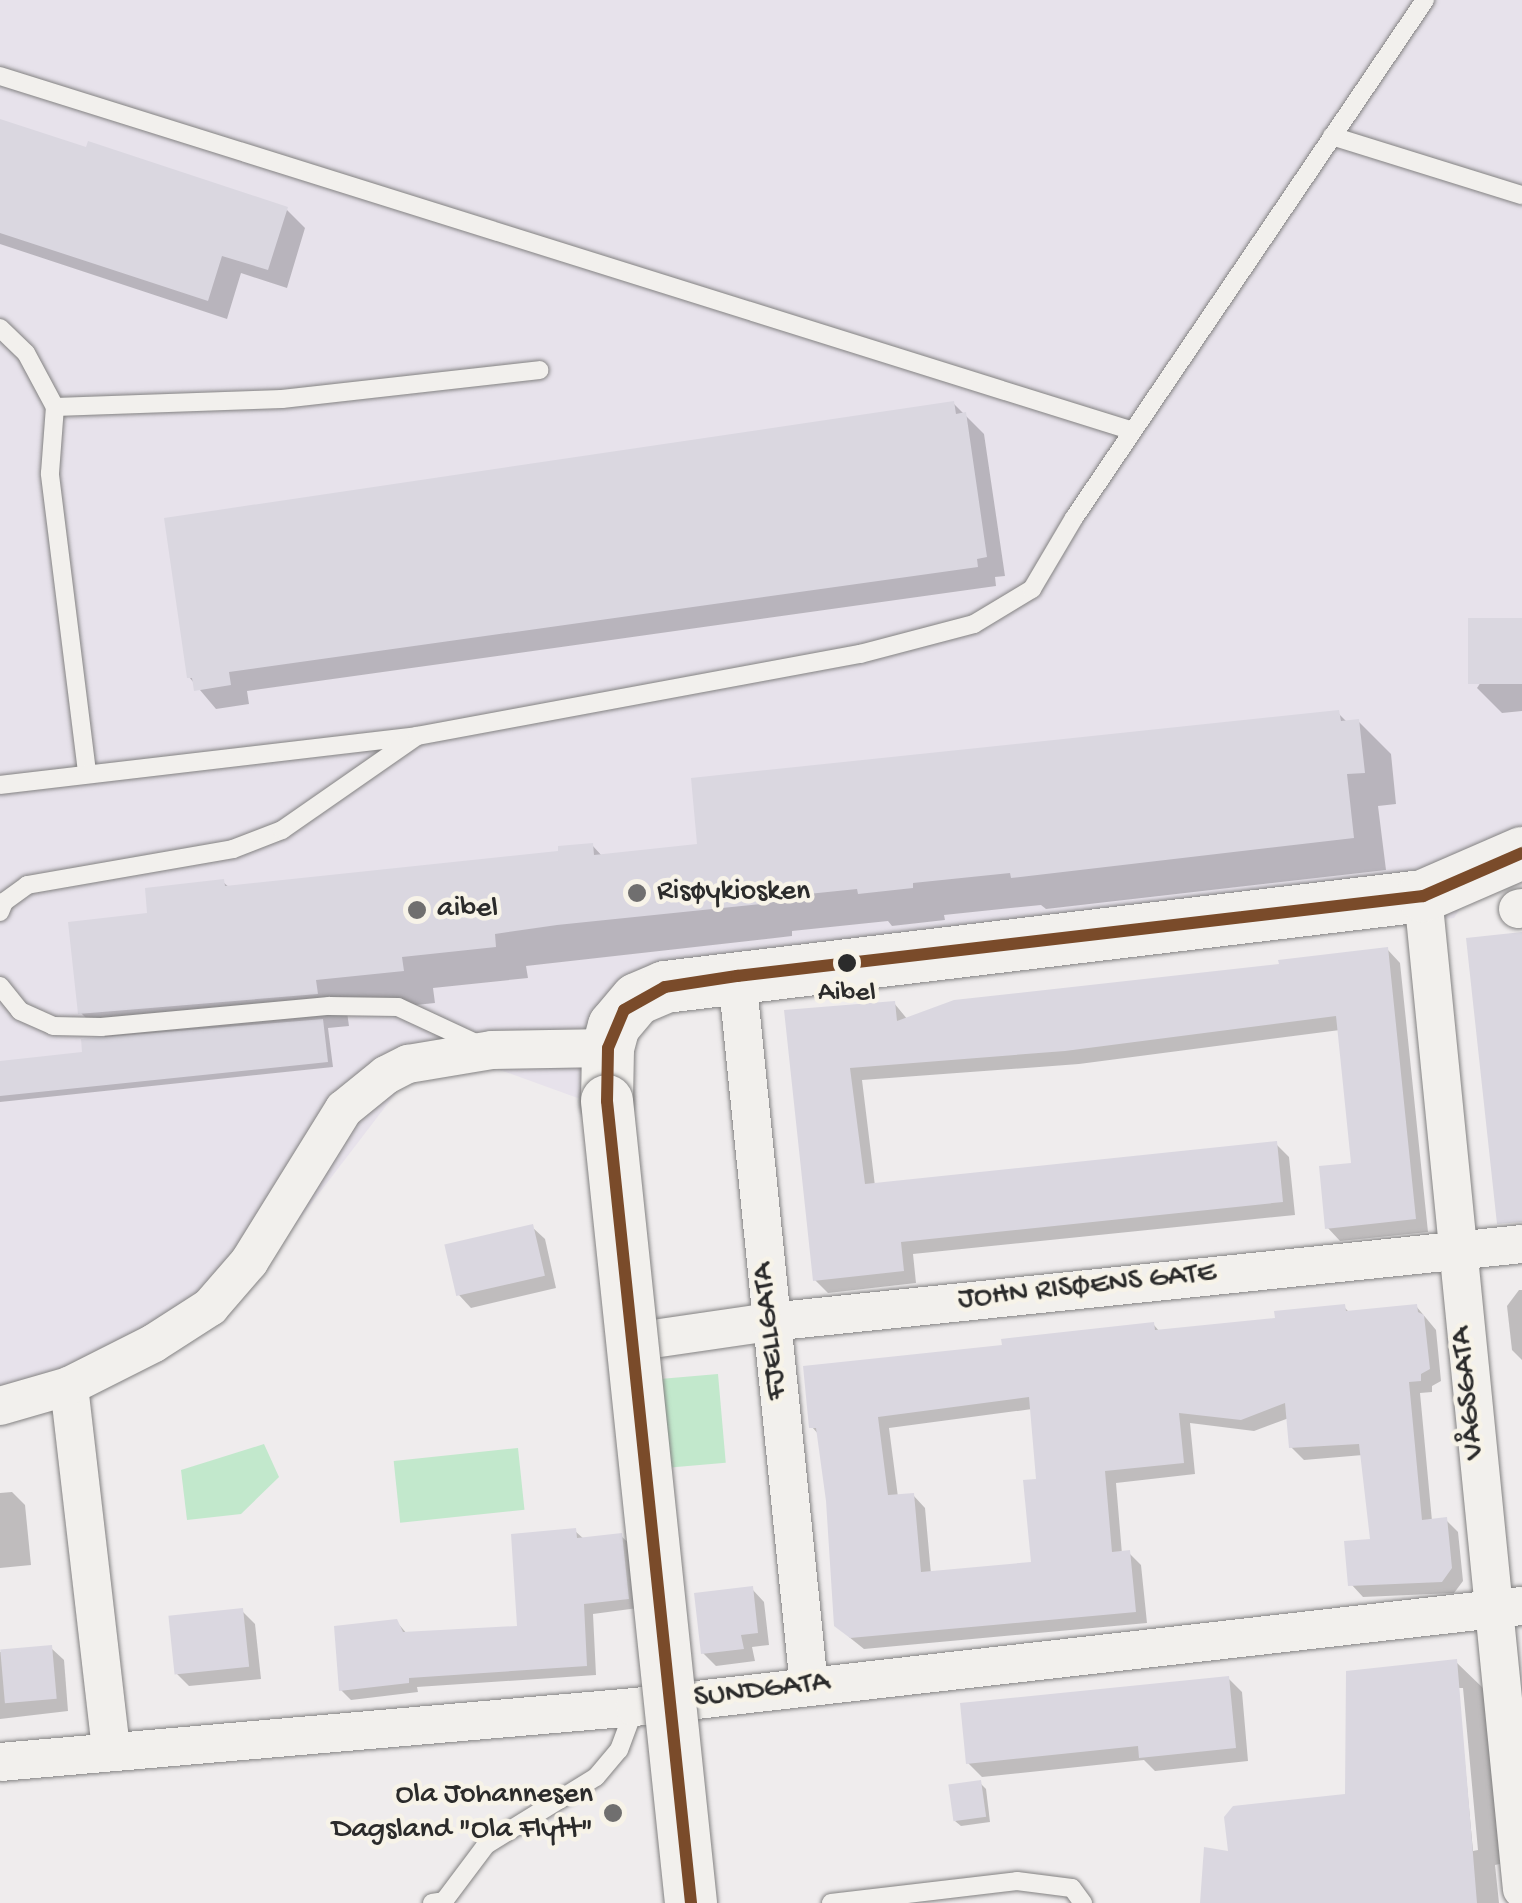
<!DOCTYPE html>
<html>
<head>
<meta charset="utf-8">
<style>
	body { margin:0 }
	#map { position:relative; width:1522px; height:1903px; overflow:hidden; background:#efeced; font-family:"Gochi Hand",sans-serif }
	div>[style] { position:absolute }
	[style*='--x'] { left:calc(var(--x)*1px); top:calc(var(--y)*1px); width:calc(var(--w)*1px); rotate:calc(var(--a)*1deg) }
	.built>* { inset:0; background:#e7e2eb }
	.green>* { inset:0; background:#c2e8cc; transform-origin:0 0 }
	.shadow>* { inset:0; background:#0003 }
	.building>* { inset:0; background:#dad7e0; transform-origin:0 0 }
	.roads { filter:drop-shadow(0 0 2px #838282) drop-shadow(0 0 2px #838282) }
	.lane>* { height:18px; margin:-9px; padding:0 9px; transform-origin:9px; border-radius:9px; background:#f2f0ed }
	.street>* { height:38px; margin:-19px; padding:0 19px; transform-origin:19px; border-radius:19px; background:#f2f0ed }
	.secondary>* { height:52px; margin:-26px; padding:0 26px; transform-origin:26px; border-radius:26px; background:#f2f0ed }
	.bridges { filter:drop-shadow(0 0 2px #838282) drop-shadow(0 0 2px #838282) }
	.secondary-bridge>* { height:52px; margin:-26px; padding:0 26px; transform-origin:26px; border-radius:26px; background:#f2f0ed }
	.bus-1>* { height:12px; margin:-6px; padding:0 6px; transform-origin:6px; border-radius:6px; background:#7a4b2a }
	.dots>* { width:28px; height:28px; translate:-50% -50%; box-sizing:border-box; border:5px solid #f7f3e8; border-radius:50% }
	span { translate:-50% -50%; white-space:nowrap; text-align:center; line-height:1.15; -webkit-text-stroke:9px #f7f3e8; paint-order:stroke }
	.bus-label { font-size:28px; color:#2b2b2b }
	.poi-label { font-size:30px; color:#2b2b2b }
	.left { translate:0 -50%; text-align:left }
	.right { translate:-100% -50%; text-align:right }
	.street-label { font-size:30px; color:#2b2b2b }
</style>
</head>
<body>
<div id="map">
	<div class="built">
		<i style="clip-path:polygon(0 0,1522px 0,1522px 848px,1487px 869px,1454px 918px,697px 992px,620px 1041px,608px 1109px,453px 1053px,418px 1064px,223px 1319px,0 1412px)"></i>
	</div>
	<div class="green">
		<i style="left:718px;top:1374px;width:89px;height:73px;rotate:85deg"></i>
		<i style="clip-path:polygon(264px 1444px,279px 1477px,241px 1514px,187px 1520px,181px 1470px)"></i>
		<i style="left:518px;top:1448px;width:62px;height:125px;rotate:84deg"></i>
	</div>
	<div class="shadow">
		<i style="clip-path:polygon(0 122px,286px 209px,305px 228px,287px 288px,241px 273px,227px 319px,0 244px)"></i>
		<i style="clip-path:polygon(954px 404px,984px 434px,1005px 576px,995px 577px,996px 586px,247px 691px,249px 704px,216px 709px,189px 677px)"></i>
		<i style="clip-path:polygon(1522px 621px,1522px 711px,1502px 713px,1477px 688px)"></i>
		<i style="clip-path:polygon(1338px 713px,1348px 723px,1358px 721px,1391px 754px,1396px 804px,1378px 806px,1386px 870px,1046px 909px,1041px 905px,944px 915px,945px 920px,892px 926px,888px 921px,792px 931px,792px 936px,526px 966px,528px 978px,433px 988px,435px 1003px,347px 1012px,349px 1026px,328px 1028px,333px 1067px,0 1102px,0 1063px,85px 1055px,107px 1039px,81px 1013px,150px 916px,223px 882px,230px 888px,561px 854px,592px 845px,603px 857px,700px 847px)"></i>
		<i style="clip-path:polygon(1387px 949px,1400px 963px,1428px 1232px,1340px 1241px,1327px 1227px,1354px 1165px,1340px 1030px,1079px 1064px,862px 1080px,875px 1186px,1276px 1144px,1289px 1157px,1295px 1215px,913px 1254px,916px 1283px,828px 1293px,815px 1280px,786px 1013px,894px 1003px,908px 1020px)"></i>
		<i style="clip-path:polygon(532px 1227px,545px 1239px,556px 1288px,471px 1308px,459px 1295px)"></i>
		<i style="clip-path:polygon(1519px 1290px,1522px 1290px,1522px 1360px,1512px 1350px,1507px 1306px)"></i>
		<i style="clip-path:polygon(evenodd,1416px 1306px,1436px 1330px,1441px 1381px,1432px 1386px,1432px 1392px,1420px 1393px,1432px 1521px,1446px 1520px,1458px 1532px,1463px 1581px,1454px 1593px,1363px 1597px,1351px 1584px,1372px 1541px,1363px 1455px,1304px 1460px,1291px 1447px,1289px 1418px,1254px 1431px,1190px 1423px,1195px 1474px,1116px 1483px,1122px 1554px,1129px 1553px,1141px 1565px,1147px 1623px,864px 1649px,849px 1637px,820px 1436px,812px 1427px,1005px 1348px,1153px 1324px,1160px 1332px,1278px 1320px,1344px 1307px,1350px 1313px,1416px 1306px,1032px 1409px,1039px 1481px,1034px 1564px,931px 1574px,925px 1508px,913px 1495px,898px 1497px,889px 1428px,1032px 1409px)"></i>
		<i style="clip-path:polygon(12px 1492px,25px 1505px,31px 1565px,0 1568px,0 1493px)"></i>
		<i style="clip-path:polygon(575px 1531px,585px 1540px,621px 1536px,631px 1545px,638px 1608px,593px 1614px,596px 1675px,417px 1687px,418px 1692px,351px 1700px,341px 1690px,396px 1621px,408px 1635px,519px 1628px)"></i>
		<i style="clip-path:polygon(752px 1589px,764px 1602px,769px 1645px,752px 1647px,755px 1661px,716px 1666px,703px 1653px)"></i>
		<i style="clip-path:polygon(242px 1611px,255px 1624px,261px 1679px,189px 1686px,176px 1673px)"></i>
		<i style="clip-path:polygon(51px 1648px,64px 1660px,68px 1711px,0 1719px,0 1652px)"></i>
		<i style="clip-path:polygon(evenodd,1456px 1662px,1484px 1689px,1500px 1864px,1495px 1865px,1499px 1903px,1202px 1903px,1230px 1854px,1348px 1796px,1456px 1662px,1458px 1688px,1463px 1688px,1478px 1850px,1473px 1851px,1458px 1688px)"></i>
		<i style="clip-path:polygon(1228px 1678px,1242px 1692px,1248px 1761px,1155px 1771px,1144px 1760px,982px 1777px,968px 1763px)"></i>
		<i style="clip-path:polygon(980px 1783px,986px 1789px,990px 1822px,961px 1826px,955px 1821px)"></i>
	</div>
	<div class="building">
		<i style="clip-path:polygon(0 119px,86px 147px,88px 141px,288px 207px,268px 270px,222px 256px,208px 301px,0 233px)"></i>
		<i style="clip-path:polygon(954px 401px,956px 414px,966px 412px,987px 557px,977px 559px,978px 567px,229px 672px,231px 685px,194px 691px,192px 678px,187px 678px,164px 518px)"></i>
		<i style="left:1522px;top:618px;width:66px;height:54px;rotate:90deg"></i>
		<i style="clip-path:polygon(1339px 710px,1341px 721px,1359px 719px,1365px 773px,1347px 774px,1354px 838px,1011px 878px,1010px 873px,913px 883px,913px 888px,858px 894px,857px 889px,760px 899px,761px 904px,557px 925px,495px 934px,496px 947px,402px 957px,404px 971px,316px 980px,318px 994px,78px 1014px,68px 922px,147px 913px,145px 888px,224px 879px,225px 886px,558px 851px,558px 846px,593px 843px,594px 855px,697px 844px,691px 778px)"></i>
		<i style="clip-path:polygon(1522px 932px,1522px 1222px,1497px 1224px,1466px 938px)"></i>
		<i style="clip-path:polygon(1388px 947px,1416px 1219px,1325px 1229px,1319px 1166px,1351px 1163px,1336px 1016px,1065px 1051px,850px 1068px,865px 1184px,1277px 1141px,1283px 1202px,901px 1242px,904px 1271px,813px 1281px,784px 1010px,895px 1001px,897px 1021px,954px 1000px,1279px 964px,1278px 960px)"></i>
		<i style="clip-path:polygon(323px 1019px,328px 1062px,0 1096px,0 1061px,82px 1052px,81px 1039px)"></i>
		<i style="left:533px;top:1224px;width:53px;height:91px;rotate:77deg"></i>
		<i style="clip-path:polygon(evenodd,1345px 1304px,1346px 1311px,1417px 1304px,1418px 1312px,1424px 1315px,1430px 1369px,1421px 1374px,1421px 1381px,1409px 1382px,1422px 1520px,1447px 1517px,1452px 1568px,1442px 1582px,1348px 1586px,1344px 1541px,1370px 1539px,1359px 1444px,1289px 1448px,1285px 1403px,1241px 1420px,1179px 1413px,1184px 1463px,1105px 1471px,1112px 1552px,1130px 1550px,1136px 1612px,850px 1638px,834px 1626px,826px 1501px,816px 1428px,809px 1428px,803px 1366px,1002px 1345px,1001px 1339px,1154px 1322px,1155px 1330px,1275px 1318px,1274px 1311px,1345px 1304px,1029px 1397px,1036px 1479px,1023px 1480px,1031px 1562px,921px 1572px,914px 1493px,888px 1495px,878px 1417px,1029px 1397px)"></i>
		<i style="clip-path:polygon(576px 1528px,577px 1538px,622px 1533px,629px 1599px,584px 1604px,587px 1666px,409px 1678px,409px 1683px,339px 1691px,334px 1626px,397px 1619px,403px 1632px,517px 1626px,511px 1534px)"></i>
		<i style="clip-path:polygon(753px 1586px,758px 1633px,741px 1635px,744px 1649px,701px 1654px,694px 1593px)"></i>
		<i style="left:243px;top:1608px;width:59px;height:75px;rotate:84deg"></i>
		<i style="left:52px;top:1645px;width:54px;height:52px;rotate:85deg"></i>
		<i style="clip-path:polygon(1457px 1659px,1477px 1903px,1200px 1903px,1204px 1847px,1228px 1851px,1224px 1817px,1233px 1806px,1345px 1794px,1346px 1671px)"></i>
		<i style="clip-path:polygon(1229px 1676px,1236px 1748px,1139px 1758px,1138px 1746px,966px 1764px,960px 1703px)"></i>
		<i style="left:981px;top:1780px;width:37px;height:33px;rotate:82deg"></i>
	</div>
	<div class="roads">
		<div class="lane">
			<i style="--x:0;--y:76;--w:1187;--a:17.4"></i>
			<i style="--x:1332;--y:136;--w:199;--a:17.3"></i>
			<i style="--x:0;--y:328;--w:36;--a:44"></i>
			<i style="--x:26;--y:353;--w:61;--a:61.8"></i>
			<i style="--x:87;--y:772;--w:301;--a:-97.1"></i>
			<i style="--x:50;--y:473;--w:66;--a:-85.7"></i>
			<i style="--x:55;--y:407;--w:227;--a:-2"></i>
			<i style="--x:282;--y:399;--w:259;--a:-6.4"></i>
			<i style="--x:0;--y:785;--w:419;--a:-6.7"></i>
			<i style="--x:0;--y:912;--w:11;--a:-68"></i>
			<i style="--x:4;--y:902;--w:29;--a:-36"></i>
			<i style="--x:27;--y:885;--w:209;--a:-9.9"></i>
			<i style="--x:233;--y:849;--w:53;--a:-21.2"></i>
			<i style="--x:282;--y:830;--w:165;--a:-34.8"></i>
			<i style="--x:417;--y:736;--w:451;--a:-10.5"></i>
			<i style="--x:860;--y:654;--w:118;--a:-14.7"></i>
			<i style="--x:974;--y:624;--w:68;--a:-31.1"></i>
			<i style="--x:1032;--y:589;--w:82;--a:-59.4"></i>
			<i style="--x:1074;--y:518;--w:626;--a:-55.88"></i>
			<i style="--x:0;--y:986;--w:32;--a:51"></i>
			<i style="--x:20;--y:1011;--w:36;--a:24"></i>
			<i style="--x:53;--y:1026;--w:48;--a:1.2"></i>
			<i style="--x:101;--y:1027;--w:229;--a:-5.3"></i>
			<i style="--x:329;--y:1006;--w:69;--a:0.8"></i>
			<i style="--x:398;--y:1007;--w:93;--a:24.9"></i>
			<i style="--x:432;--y:1903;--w:12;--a:-9"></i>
			<i style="--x:444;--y:1901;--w:70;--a:-53.1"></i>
			<i style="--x:486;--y:1845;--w:129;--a:-31.7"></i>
			<i style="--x:596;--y:1777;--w:35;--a:-50"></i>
			<i style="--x:619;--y:1750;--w:46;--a:-69.6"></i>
			<i style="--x:831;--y:1903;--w:187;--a:-6.7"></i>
			<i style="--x:1017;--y:1881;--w:55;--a:7.3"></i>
			<i style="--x:1072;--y:1888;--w:19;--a:54"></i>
		</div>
		<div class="street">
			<i style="--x:1423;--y:896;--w:998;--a:84.31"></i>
			<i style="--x:1518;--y:909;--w:4;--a:-14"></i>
			<i style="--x:737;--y:976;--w:714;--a:84.21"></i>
			<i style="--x:653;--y:1339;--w:118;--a:-8.3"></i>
			<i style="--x:770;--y:1322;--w:756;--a:-5.92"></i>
			<i style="--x:69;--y:1386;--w:365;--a:83.4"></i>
			<i style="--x:0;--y:1406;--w:72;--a:-16.2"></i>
			<i style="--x:69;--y:1386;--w:95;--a:-26.8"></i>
			<i style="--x:154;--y:1343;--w:67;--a:-32.7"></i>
			<i style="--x:210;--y:1307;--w:60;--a:-49.1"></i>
			<i style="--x:249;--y:1262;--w:180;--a:-58.2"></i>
			<i style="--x:344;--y:1109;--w:54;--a:-39"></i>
			<i style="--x:386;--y:1075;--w:25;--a:-27"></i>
			<i style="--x:408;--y:1064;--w:85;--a:-9.5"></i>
			<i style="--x:492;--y:1050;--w:116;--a:-1"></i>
			<i style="--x:0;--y:1762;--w:637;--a:-4.95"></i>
			<i style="--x:635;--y:1707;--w:893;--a:-6.5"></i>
		</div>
		<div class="secondary">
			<i style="--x:607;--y:1101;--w:53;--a:-88.9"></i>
			<i style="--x:608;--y:1048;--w:23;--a:-75"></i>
			<i style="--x:614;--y:1026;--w:35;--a:-50"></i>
			<i style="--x:637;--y:999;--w:30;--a:-23"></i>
			<i style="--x:665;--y:987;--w:763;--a:-6.85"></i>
			<i style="--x:1423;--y:896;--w:108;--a:-23.5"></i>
		</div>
	</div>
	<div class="bridges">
		<div class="secondary-bridge">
			<i style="--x:607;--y:1101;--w:806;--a:84.02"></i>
		</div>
	</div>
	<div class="bus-1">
		<i style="--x:691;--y:1903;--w:806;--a:-95.98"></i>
		<i style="--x:607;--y:1101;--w:53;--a:-88.9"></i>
		<i style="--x:608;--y:1048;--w:41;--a:-67.2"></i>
		<i style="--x:624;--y:1010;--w:47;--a:-29.3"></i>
		<i style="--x:665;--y:987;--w:73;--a:-8.7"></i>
		<i style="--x:737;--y:976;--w:691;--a:-6.65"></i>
		<i style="--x:1423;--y:896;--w:108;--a:-23.5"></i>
	</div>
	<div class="dots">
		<i style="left:637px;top:893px;background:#706f6f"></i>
		<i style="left:417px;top:910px;background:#706f6f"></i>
		<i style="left:847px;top:963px;background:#2b2b2b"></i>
		<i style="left:613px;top:1813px;background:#706f6f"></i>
	</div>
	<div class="bus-label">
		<span style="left:847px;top:994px">Aibel</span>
	</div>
	<div class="poi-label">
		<span class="left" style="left:657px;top:893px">Risøykiosken</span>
		<span class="left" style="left:437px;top:910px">aibel</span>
		<span class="right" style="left:593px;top:1813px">Ola Johannesen<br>Dagsland "Ola Flytt"</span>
	</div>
	<div class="street-label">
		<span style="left:1087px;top:1288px;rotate:-6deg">JOHN RISØENS GATE</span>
		<span style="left:772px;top:1331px;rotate:-96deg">FJELLGATA</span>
		<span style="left:1470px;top:1393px;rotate:-96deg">VÅGSGATA</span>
		<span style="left:762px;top:1692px;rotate:-7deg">SUNDGATA</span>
	</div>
</div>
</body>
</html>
